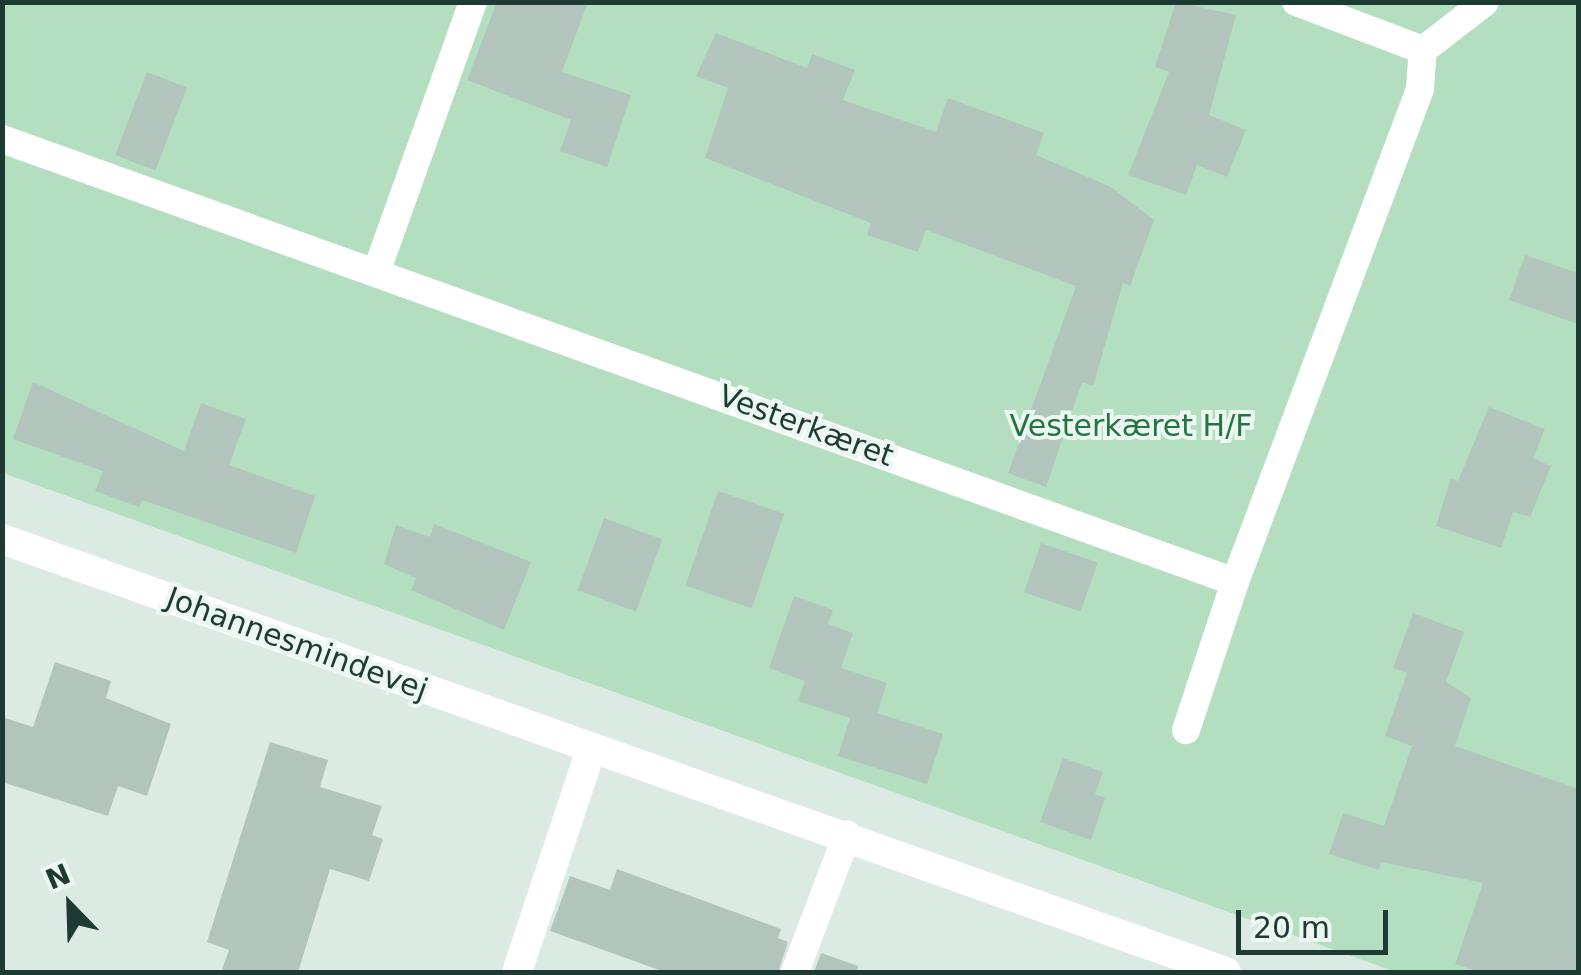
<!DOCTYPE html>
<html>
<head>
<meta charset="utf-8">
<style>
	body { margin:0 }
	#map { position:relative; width:1581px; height:975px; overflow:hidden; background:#dceae4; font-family:"DejaVu Sans",sans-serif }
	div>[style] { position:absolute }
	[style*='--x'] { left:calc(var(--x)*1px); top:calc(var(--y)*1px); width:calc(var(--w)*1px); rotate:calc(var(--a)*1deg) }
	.green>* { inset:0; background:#b3debf }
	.building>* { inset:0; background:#b2c5bd; transform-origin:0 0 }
	.service>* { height:28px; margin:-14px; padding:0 14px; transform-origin:14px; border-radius:14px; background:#fff }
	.minor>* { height:30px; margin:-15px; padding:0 15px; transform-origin:15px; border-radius:15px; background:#fff }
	span { translate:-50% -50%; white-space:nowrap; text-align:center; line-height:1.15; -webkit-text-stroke:8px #edf7f2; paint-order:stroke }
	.street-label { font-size:30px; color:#1d3b33 }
	.park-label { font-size:30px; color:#247544 }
	.frame { position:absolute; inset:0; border:5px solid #1d3b33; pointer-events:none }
	.north { position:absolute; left:20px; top:855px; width:100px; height:100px; -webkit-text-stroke:8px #edf7f2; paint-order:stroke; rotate:337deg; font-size:28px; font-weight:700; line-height:40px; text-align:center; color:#1d3b33 }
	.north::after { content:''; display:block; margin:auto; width:35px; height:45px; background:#1d3b33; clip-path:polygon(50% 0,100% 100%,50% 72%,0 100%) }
	.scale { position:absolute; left:1236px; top:910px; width:152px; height:45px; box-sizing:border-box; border:5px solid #1d3b33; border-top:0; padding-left:12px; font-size:30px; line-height:35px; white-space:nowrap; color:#1d3b33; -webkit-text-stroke:8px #edf7f2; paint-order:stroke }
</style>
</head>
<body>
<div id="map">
	<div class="green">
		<i style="clip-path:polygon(2px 3px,1578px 3px,1578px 972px,1396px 972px,3px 473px)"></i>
	</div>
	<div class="building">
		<i style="clip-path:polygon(497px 2px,588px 2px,562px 72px,631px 95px,607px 167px,560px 151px,571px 120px,467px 80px)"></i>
		<i style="clip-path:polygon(1176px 2px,1236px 15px,1209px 115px,1246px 130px,1227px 177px,1197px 165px,1186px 195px,1128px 175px,1169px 72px,1155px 67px)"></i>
		<i style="clip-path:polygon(716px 33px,807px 68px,812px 54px,855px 70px,843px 100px,936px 132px,948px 98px,1044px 133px,1036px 155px,1111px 187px,1154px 220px,1130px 286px,1123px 283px,1093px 386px,1082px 382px,1046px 487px,1008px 473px,1076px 286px,926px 230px,918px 252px,867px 235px,871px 223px,705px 158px,728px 88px,696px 76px)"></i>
		<i style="left:147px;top:72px;width:43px;height:89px;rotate:21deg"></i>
		<i style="clip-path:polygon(1525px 255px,1578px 273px,1578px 324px,1509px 300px)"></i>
		<i style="clip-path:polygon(33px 382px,184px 451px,201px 403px,246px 419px,229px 465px,315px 496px,296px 553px,142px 500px,139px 507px,95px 491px,103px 471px,13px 439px)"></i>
		<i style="clip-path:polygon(1489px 407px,1545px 429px,1533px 458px,1551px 466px,1530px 517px,1513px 512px,1501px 548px,1436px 526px,1451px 478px,1458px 481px)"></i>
		<i style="left:718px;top:491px;width:70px;height:100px;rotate:19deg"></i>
		<i style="left:604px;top:518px;width:62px;height:77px;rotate:20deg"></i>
		<i style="clip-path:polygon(434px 524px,531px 562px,504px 630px,411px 590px,416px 578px,384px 564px,396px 525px,430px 537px)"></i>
		<i style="left:1041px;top:543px;width:60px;height:52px;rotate:19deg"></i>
		<i style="clip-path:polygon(794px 596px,833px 610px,828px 624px,853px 633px,841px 668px,887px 683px,877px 713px,943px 734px,927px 784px,838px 756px,850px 718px,798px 701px,805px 681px,769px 668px)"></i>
		<i style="clip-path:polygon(1413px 613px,1464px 632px,1446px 682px,1471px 698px,1455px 746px,1578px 789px,1578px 972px,1481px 972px,1455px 964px,1483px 883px,1381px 862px,1379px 870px,1329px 854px,1343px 813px,1384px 826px,1412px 746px,1385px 736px,1407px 673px,1393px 668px)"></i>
		<i style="clip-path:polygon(55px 662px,111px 681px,106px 698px,171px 724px,147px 796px,118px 786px,108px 816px,2px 782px,2px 717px,33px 727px)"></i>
		<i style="clip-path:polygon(270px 742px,328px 760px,320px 787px,382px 806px,372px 835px,383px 839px,369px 881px,330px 869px,298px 972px,221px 972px,229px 950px,207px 942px)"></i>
		<i style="clip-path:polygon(1063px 758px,1103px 772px,1095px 794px,1105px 798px,1091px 840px,1040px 822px)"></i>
		<i style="clip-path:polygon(617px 869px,781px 929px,778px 938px,788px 942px,778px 972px,665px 972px,550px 931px,570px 876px,610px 890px)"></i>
		<i style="clip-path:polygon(821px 953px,858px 966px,857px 972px,814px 972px)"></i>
	</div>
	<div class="service">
		<i style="--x:1296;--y:2;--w:136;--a:20.7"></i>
		<i style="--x:2;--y:139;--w:1310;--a:19.76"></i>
		<i style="--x:1235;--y:582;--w:156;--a:108.3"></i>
		<i style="--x:377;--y:270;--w:285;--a:-70.3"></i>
		<i style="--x:1235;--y:582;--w:527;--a:-69.43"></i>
		<i style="--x:1420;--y:89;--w:39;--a:-86"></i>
		<i style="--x:1423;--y:50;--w:78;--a:-37.7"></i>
		<i style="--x:795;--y:972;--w:147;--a:-69.2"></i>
	</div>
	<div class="minor">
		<i style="--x:2;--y:539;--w:1298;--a:19.48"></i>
		<i style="--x:517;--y:972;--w:235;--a:-71.6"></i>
	</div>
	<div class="street-label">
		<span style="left:806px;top:426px;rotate:20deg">Vesterkæret</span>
		<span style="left:297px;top:644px;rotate:20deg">Johannesmindevej</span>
	</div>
	<div class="park-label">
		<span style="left:1131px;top:426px">Vesterkæret H/F</span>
	</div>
	<div class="frame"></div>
	<div class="north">N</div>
	<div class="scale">20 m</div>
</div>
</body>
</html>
